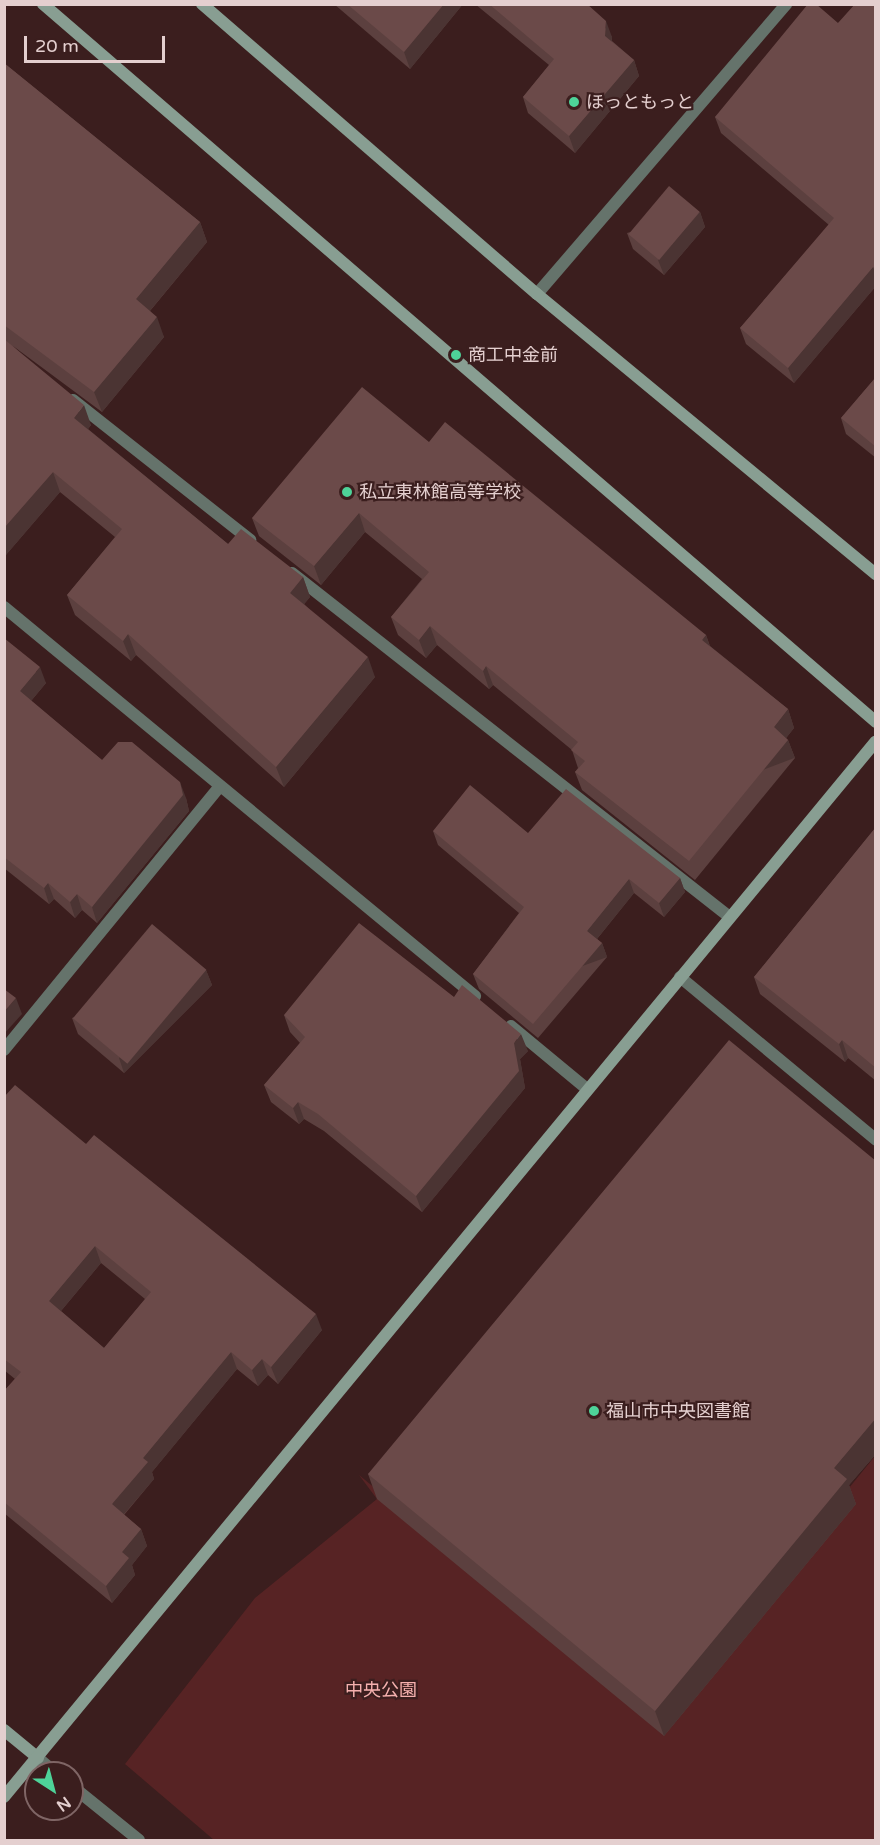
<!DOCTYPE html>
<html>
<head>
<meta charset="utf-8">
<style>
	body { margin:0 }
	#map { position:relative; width:880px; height:1845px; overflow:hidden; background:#3b1e1e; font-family:"Varela Round","Noto Sans JP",sans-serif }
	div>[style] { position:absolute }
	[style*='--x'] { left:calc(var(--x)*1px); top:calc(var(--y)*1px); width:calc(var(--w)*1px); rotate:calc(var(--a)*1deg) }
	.green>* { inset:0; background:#572324 }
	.street>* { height:12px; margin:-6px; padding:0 6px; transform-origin:6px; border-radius:6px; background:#65736b }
	.secondary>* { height:12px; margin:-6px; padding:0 6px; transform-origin:6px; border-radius:6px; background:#889e92 }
	.wall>* { inset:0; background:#5c403f }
	.shaded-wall>* { inset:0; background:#4b3433; transform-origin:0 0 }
	.building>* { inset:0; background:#6b4a49; transform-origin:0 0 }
	.dots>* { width:16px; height:16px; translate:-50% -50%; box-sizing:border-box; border:3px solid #3b1e1e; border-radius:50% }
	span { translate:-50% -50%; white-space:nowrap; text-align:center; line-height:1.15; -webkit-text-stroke:4.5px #3b1e1e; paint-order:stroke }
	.poi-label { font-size:18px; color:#e4cfcf }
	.left { translate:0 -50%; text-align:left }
	.park-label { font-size:18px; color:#f5b0ae }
	.frame { position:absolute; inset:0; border:6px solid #e4cfcf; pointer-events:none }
	.north { position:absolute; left:24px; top:1761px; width:60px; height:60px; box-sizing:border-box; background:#3b1e1e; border:2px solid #7f6565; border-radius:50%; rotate:144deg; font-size:16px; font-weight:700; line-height:24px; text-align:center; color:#e4cfcf }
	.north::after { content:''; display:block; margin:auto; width:21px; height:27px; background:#4ed399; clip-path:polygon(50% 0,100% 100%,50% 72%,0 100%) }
	.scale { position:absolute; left:24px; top:36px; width:141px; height:27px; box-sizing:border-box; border:3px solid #e4cfcf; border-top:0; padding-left:8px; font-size:18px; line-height:21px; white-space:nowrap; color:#e4cfcf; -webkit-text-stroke:4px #3b1e1e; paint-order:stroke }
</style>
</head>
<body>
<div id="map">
	<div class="green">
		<i style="clip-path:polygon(875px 1456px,875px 1840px,214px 1840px,125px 1764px,255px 1598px,377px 1499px,359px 1475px,659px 1722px)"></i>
	</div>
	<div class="street">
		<i style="--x:537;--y:294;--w:382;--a:-49.3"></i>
		<i style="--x:73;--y:400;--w:226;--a:38.3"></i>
		<i style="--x:292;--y:573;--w:553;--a:38.17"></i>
		<i style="--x:4;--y:607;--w:611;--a:39.55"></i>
		<i style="--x:680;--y:977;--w:255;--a:39.7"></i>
		<i style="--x:511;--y:1026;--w:99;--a:39.7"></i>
		<i style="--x:4;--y:1050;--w:341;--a:-50.7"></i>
		<i style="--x:38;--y:1758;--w:23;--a:40"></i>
		<i style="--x:72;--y:1786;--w:86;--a:38.9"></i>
	</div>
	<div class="secondary">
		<i style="--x:43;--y:4;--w:1100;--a:40.76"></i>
		<i style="--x:202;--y:4;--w:443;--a:40.9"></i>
		<i style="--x:537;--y:294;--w:440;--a:39.6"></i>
		<i style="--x:4;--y:1730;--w:44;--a:39.5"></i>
		<i style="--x:4;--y:1797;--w:1369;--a:-50.45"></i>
	</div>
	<div class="wall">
		<i style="clip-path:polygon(334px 4px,463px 4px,410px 69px)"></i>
		<i style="clip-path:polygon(475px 4px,587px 4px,612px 37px,612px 41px,634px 60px,639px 76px,575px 153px,528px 113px,523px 97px,549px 65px)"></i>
		<i style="clip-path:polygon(876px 4px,876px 286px,794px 383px,746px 344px,740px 328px,829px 225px,721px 133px,715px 117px,838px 23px)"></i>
		<i style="clip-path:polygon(4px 63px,200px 222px,207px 242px,150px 311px,164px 337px,102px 412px,13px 346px,91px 425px,88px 429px,228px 544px,303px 577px,310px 597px,304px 604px,375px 677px,284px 787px,136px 655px,131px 661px,75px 615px,67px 595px,115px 537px,60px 492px,5px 556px,4px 556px)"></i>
		<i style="clip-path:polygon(700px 212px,705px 227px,664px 275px,633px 249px,627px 233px)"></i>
		<i style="clip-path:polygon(876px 377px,876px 458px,846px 434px,841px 418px)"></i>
		<i style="clip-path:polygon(429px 442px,706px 635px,710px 646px,788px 709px,794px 728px,786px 738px,788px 740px,795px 758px,695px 880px,582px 790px,575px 772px,578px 768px,572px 750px,493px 685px,489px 689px,437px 645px,426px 658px,398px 635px,391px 617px,422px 579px,365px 532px,321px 585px,259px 536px,252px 518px)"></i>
		<i style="clip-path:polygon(4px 638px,46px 683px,31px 701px,102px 760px,186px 798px,189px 811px,97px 923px,82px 910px,75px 918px,54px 899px,49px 904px,4px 868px)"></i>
		<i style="clip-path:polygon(876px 827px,876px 1081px,848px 1058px,845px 1062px,760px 994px,754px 977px)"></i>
		<i style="clip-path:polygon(433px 831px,528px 833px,680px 878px,685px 892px,664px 917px,634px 893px,597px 939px,602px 943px,607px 957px,538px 1038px,479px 989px,473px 974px,519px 913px,438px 845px)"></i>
		<i style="clip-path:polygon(206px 970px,212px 985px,124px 1073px,78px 1034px,72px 1018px)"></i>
		<i style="clip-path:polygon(454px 997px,528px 1051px,520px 1059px,525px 1088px,422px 1212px,324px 1131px,304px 1119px,299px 1124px,271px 1102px,264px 1085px,300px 1043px,290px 1032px,284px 1015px)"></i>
		<i style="clip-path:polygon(evenodd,4px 1097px,86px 1144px,322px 1330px,278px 1384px,268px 1375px,258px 1386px,237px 1369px,152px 1472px,154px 1479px,124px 1515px,141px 1529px,147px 1546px,132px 1565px,135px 1575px,112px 1603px,4px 1513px,4px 1391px,15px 1379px,4px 1370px,4px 1097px,101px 1263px,145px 1299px,104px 1348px,61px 1311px,101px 1263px)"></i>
		<i style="clip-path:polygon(876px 1161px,876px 1454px,849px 1485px,856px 1504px,664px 1736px,377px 1499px,368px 1474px)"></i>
	</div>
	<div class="shaded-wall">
		<i style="clip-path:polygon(444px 4px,463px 4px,410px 69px,404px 52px)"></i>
		<i style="clip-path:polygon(606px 21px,612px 37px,611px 52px,605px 36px)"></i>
		<i style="clip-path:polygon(634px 60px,639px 76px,575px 153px,569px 136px)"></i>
		<i style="clip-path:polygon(700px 212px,705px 227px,664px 275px,658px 260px)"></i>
		<i style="clip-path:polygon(200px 222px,207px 242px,143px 319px,136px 299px)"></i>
		<i style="clip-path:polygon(873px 267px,876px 274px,876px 286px,794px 383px,788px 368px)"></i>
		<i style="clip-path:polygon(157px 317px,164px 337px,102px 412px,94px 392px)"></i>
		<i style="clip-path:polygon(84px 405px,91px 425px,81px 438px,74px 418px)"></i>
		<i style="clip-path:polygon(53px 472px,60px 492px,5px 556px,4px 528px)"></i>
		<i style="clip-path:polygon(359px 513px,365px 532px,321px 585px,314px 566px)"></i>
		<i style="clip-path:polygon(303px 577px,310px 597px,297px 613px,290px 593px)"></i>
		<i style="clip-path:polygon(430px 626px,437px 645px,426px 658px,419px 640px)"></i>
		<i style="clip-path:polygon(128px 634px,136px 655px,131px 661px,123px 641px)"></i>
		<i style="clip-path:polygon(706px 635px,712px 653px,702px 640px)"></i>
		<i style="clip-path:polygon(368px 657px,375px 677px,284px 787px,276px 767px)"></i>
		<i style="clip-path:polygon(486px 666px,493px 685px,489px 689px,483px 671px)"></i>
		<i style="clip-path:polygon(40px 667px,46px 683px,26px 707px,20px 691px)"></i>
		<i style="clip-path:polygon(788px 709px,794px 728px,780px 746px,774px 727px)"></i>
		<i style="left:788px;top:740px;width:19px;height:156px;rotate:69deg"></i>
		<i style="clip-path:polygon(180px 782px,186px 798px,189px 811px,97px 923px,92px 907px)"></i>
		<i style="clip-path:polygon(680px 878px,685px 892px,664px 917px,659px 903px)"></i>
		<i style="clip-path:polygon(629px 879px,634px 893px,592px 945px,587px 931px)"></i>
		<i style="clip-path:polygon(48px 883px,54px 899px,49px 904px,44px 888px)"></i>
		<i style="clip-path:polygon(77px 894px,82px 910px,75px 918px,70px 902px)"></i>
		<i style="left:602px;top:943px;width:15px;height:106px;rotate:70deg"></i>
		<i style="clip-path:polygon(206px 970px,212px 985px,124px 1073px,119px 1058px)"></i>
		<i style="clip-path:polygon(16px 998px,22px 1014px,4px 1034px,4px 1012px)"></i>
		<i style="clip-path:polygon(521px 1034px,528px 1051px,520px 1059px,525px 1088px,422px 1212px,416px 1196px,514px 1043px)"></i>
		<i style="clip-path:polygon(842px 1040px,848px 1058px,845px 1062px,839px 1044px)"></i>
		<i style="clip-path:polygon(298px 1102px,304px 1119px,299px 1124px,293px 1108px)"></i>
		<i style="clip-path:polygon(95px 1246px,101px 1263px,55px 1318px,49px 1301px)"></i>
		<i style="clip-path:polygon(316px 1314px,322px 1330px,278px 1384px,271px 1367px)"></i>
		<i style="clip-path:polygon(231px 1352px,237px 1369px,152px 1472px,154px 1479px,118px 1521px,112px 1504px,143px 1458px)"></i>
		<i style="clip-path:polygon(262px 1359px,268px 1375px,258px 1386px,252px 1370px)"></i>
		<i style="clip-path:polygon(876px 1418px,876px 1454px,849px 1485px,856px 1504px,664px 1736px,655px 1711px,834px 1468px)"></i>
		<i style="clip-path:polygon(141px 1529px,147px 1546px,132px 1565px,135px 1575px,112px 1603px,106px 1586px,122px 1552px)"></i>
	</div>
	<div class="building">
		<i style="clip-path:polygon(347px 4px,444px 4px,404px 52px)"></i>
		<i style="clip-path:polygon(489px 4px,587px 4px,606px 21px,605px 36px,634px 60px,569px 136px,523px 97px,554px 59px)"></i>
		<i style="clip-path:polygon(808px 4px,816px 4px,838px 23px,855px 4px,876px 4px,876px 269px,873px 267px,788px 368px,740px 328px,834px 218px,715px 117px)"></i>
		<i style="clip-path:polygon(4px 63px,200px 222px,136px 299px,157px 317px,94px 392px,4px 325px)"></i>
		<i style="left:669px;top:186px;width:40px;height:63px;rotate:40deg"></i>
		<i style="clip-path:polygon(4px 339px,84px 405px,74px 418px,228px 544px,241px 529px,303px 577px,290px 593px,368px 657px,276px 767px,128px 634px,123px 641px,67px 595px,122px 529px,53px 472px,4px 528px)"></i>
		<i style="clip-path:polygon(876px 377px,876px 447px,841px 418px)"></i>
		<i style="clip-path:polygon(362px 387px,429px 442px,445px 422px,706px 635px,702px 640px,788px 709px,774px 727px,788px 740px,689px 861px,575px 772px,585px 761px,571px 750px,578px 742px,486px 666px,483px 671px,430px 626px,419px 640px,391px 617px,429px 572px,359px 513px,314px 566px,252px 518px)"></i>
		<i style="clip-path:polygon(4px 638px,40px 667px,20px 691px,102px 760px,118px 742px,132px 742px,180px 782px,183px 795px,92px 907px,77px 894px,70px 902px,48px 883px,44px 888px,4px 857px)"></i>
		<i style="clip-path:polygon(470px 785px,528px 833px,566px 789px,680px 878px,659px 903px,629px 879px,587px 931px,602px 943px,533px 1024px,473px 974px,524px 907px,433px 831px)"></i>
		<i style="clip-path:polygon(876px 827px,876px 1068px,842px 1040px,839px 1044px,754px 977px)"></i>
		<i style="clip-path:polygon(359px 923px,454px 997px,462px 985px,521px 1034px,514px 1043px,519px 1071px,416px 1196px,318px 1114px,298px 1102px,293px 1108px,264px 1085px,305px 1037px,284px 1015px)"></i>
		<i style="left:152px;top:924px;width:71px;height:123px;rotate:40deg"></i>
		<i style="clip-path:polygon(4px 989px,16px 998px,4px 1012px)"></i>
		<i style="clip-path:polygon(729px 1040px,876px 1161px,876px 1418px,834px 1468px,847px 1479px,655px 1711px,368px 1474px)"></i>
		<i style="clip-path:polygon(evenodd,15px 1085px,86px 1144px,94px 1135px,316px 1314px,271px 1367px,262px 1359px,252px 1370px,231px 1352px,143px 1458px,148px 1462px,112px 1504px,141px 1529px,122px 1552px,129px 1558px,106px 1586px,4px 1502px,4px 1391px,21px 1372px,4px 1359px,4px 1097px,15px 1085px,95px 1246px,151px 1292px,104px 1348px,49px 1301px,95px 1246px)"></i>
	</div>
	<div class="dots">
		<i style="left:574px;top:102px;background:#4ed399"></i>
		<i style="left:456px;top:355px;background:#4ed399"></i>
		<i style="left:347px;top:492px;background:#4ed399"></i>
		<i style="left:594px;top:1411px;background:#4ed399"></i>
	</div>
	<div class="poi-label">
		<span class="left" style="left:586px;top:102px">ほっともっと</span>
		<span class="left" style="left:468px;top:355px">商工中金前</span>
		<span class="left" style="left:359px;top:492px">私立東林館高等学校</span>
		<span class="left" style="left:606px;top:1411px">福山市中央図書館</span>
	</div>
	<div class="park-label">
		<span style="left:381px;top:1690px">中央公園</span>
	</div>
	<div class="frame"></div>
	<div class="north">N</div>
	<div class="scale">20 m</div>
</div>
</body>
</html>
